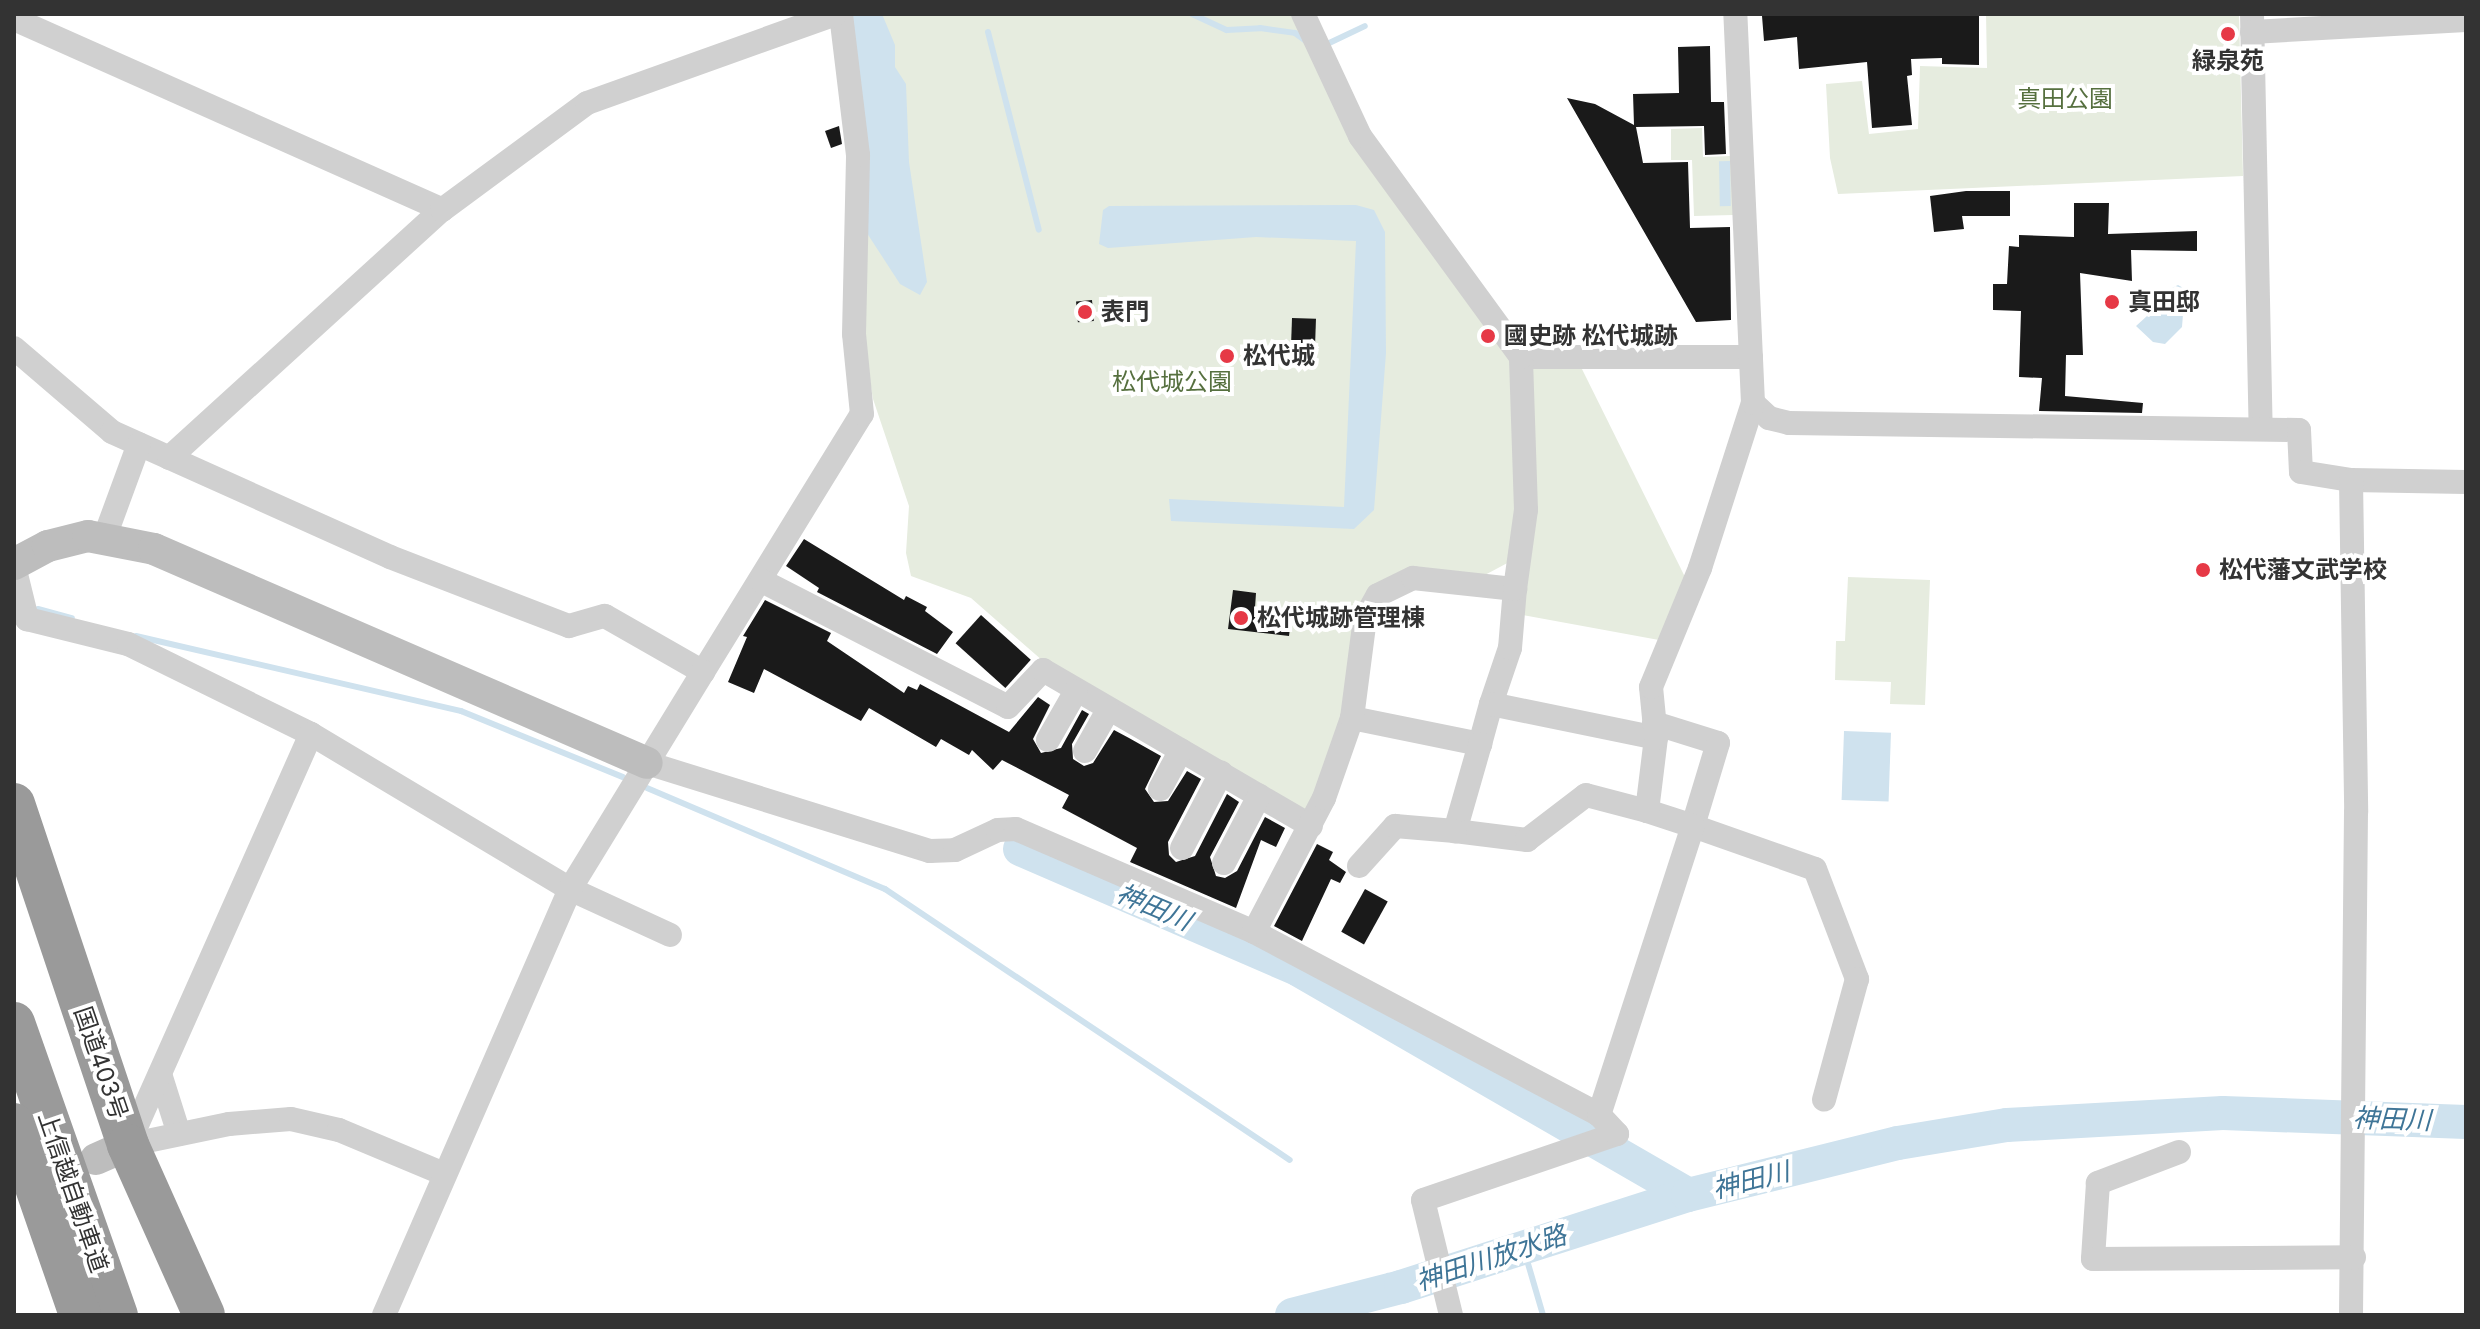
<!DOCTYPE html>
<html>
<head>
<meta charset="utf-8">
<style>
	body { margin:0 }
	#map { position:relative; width:2480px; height:1329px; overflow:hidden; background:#fff; font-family:Inter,"Noto Sans JP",sans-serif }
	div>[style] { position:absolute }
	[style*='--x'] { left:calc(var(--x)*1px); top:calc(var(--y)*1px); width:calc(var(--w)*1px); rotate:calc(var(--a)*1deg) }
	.green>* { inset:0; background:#e6ecdf }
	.water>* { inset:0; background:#cfe2ee; transform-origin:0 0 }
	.stream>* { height:6px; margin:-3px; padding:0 3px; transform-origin:3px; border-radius:3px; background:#cfe2ee }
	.river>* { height:34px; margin:-17px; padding:0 17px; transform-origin:17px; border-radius:17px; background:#cfe2ee }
	.building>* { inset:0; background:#1a1a1a; transform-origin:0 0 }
	.street>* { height:24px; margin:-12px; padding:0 12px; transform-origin:12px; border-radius:12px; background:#d0d0d0 }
	.secondary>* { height:32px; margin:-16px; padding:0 16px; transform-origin:16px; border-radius:16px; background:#bdbdbd }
	.highway>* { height:42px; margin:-21px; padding:0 21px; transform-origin:21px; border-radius:21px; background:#9a9a9a }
	.dots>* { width:22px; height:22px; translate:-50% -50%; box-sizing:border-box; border:4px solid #fff; border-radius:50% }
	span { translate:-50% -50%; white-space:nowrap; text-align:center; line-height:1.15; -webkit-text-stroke:8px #fff; paint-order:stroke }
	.poi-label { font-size:24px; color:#333; font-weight:700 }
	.left { translate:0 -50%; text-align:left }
	.park-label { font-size:24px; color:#56703f }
	.street-label { font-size:24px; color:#333 }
	.water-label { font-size:26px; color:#3f7597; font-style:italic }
	.frame { position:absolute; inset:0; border:16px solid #333; pointer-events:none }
</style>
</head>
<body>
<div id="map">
	<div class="green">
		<i style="clip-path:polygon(846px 14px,1295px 14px,1514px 359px,1518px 428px,1513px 560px,1483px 576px,1383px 580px,1343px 728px,1310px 817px,1043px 661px,971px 598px,911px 576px,906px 553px,909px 506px,873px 399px,862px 332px)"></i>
		<i style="clip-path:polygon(1986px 14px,2239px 14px,2243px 176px,1838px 194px,1830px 158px,1826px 84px,1862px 81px,1869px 134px,1918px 129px,1920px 66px,1987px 68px)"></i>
		<i style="clip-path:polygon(1702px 128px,1703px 157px,1731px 156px,1733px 215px,1694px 216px,1692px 160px,1671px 160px,1671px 129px)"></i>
		<i style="clip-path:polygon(1530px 363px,1579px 363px,1685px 577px,1659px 640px,1523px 615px)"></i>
		<i style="clip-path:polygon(1848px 577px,1930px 580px,1925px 705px,1890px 704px,1891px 682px,1835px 680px,1836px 641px,1845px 641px)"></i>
	</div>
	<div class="water">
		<i style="clip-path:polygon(846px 14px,882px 14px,895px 45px,895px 67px,906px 84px,909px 162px,927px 282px,920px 295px,900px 284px,863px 227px)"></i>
		<i style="left:1730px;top:161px;width:45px;height:11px;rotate:89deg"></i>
		<i style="clip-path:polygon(1356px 205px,1374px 210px,1385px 232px,1386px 353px,1374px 510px,1354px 529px,1171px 521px,1169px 499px,1344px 507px,1356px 241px,1256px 237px,1108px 248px,1099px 244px,1103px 210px,1109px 206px)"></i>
		<i style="clip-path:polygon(2178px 285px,2185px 289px,2182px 327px,2165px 344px,2153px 342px,2136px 326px,2147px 316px,2142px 302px)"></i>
		<i style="left:1844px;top:731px;width:47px;height:69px;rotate:2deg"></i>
	</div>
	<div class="stream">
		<i style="--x:1192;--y:14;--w:38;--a:25"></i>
		<i style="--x:1227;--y:30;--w:33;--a:-3"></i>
		<i style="--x:1260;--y:28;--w:35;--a:8"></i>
		<i style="--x:1295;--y:33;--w:14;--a:36"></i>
		<i style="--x:988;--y:32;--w:204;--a:75.6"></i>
		<i style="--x:1325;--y:45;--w:44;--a:-25.4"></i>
		<i style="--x:38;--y:609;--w:35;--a:15"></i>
		<i style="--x:136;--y:636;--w:334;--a:13"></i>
		<i style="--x:461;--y:711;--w:175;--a:22.2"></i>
		<i style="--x:647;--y:788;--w:259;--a:23"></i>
		<i style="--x:885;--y:889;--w:487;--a:33.8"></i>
		<i style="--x:1524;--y:1250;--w:68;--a:73.7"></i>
		<i style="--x:1388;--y:1276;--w:17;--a:40"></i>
	</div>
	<div class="river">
		<i style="--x:1020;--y:849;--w:304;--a:23.4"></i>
		<i style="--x:1299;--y:970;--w:449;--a:30"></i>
		<i style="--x:1292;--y:1315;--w:113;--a:-14.4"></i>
		<i style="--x:1401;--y:1287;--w:301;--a:-17.8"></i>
		<i style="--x:1688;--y:1195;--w:216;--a:-13.9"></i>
		<i style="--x:1898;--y:1143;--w:110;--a:-9.4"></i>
		<i style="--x:2007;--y:1125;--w:216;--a:-3.2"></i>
		<i style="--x:2223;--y:1113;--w:243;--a:2.1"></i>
	</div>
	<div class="building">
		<i style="clip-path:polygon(1979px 14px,1979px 65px,1942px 64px,1942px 58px,1911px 59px,1912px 75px,1907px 76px,1912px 125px,1872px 128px,1867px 62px,1799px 69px,1797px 37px,1764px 41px,1762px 16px)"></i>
		<i style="clip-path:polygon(1710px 46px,1711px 102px,1724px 102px,1726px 154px,1705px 155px,1704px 126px,1636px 127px,1643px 163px,1688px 162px,1690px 228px,1730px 227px,1731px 320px,1696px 322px,1567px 98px,1595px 104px,1634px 125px,1633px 94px,1679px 93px,1678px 47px)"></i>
		<i style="clip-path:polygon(839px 126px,842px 144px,831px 148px,825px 131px)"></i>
		<i style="clip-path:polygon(1966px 191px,2010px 191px,2010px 216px,1962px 216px,1964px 229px,1934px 232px,1930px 196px)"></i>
		<i style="clip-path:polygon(2074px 203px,2109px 203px,2108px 234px,2197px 231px,2197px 251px,2131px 250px,2132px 281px,2080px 273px,2083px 355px,2066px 355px,2065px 396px,2143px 403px,2142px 413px,2039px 411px,2042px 378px,2019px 377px,2021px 311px,1993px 310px,1993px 284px,2007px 284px,2009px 246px,2019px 247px,2019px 235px,2074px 237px)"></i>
		<i style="left:1092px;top:300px;width:21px;height:16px;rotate:85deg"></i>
		<i style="left:1292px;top:318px;width:24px;height:42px;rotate:2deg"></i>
		<i style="clip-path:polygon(804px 539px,904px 600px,906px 596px,927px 607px,925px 611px,953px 632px,937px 654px,817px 592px,819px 588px,786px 566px)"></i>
		<i style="clip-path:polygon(1233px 590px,1256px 593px,1255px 608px,1292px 612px,1289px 636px,1228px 629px)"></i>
		<i style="clip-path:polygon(765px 600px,831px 633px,827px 641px,904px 693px,908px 686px,917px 690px,920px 684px,1009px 732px,1038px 697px,1050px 705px,1033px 739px,1041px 753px,1061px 748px,1082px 710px,1089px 714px,1072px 744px,1073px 759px,1084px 766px,1093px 763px,1114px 730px,1129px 738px,1161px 756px,1145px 789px,1154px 802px,1168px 801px,1187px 771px,1201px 779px,1168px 842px,1169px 855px,1176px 862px,1195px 856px,1227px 794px,1239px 802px,1210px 857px,1216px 876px,1225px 878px,1237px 871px,1265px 817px,1285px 828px,1276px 847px,1261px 840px,1236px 908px,1130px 862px,1137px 848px,1062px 808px,1069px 795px,1002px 760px,993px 770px,972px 750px,969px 755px,941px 739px,936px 747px,869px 708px,861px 721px,764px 669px,754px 693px,728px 682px,747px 637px,743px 636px)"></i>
		<i style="left:981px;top:615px;width:67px;height:38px;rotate:42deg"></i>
		<i style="clip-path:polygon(1317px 844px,1333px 852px,1329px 860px,1346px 872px,1340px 883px,1331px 879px,1302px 941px,1274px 926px)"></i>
		<i style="left:1365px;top:889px;width:26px;height:49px;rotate:29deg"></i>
	</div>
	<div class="street">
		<i style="--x:2252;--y:14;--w:415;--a:88.8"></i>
		<i style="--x:14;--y:19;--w:469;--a:24"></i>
		<i style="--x:2252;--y:32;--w:214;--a:-3.2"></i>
		<i style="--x:14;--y:348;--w:129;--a:40.6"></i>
		<i style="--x:112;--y:432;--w:305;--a:24.2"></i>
		<i style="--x:390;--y:557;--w:192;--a:21.1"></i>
		<i style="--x:569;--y:626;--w:37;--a:-16"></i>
		<i style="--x:605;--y:616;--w:113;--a:29.7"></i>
		<i style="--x:703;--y:672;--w:303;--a:-58.4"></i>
		<i style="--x:862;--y:414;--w:80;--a:-95.7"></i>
		<i style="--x:854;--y:334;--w:179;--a:-88.7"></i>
		<i style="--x:858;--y:155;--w:142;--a:-96.9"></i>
		<i style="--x:1521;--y:357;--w:230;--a:0"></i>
		<i style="--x:1753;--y:403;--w:22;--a:43"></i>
		<i style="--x:1769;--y:418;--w:21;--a:14"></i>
		<i style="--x:1789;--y:423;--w:510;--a:0.79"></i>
		<i style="--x:2299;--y:430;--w:42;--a:87.3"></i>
		<i style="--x:2301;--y:472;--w:51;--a:9.1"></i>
		<i style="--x:2351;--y:480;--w:115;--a:1"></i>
		<i style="--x:169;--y:458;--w:369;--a:-42.3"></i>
		<i style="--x:442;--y:210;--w:180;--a:-36.4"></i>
		<i style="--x:587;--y:103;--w:263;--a:-19.7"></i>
		<i style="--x:2351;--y:480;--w:332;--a:89.1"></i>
		<i style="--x:2356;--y:812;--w:503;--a:90.57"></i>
		<i style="--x:104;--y:539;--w:101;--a:-69.8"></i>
		<i style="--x:14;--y:566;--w:55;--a:76.2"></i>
		<i style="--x:27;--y:619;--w:104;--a:13.9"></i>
		<i style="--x:128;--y:644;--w:204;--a:26.2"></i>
		<i style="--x:311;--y:734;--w:302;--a:30.9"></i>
		<i style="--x:570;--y:889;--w:110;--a:24.7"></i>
		<i style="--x:762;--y:581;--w:276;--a:27.1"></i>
		<i style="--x:1008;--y:707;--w:51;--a:-46.6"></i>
		<i style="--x:1043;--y:670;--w:310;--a:30.2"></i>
		<i style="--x:1491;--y:704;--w:59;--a:-71.3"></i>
		<i style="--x:1510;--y:648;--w:59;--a:-85.2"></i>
		<i style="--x:1352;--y:718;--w:131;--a:11.5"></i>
		<i style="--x:1480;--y:744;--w:41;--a:-74.6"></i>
		<i style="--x:1491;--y:704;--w:168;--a:11.6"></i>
		<i style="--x:1654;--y:723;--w:67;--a:17.4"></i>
		<i style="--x:1718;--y:743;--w:87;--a:106.8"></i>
		<i style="--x:1693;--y:826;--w:129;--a:19.4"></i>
		<i style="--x:1815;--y:869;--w:118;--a:69.1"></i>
		<i style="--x:1857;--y:979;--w:125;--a:105.3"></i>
		<i style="--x:1048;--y:740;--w:56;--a:-60.3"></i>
		<i style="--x:1480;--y:744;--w:91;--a:106"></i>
		<i style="--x:1455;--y:831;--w:73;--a:7.1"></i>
		<i style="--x:1527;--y:840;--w:74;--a:-37.3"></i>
		<i style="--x:1586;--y:795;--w:63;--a:14.7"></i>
		<i style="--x:1085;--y:751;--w:47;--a:-60.7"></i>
		<i style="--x:647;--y:763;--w:296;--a:17.3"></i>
		<i style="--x:930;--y:851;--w:25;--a:-2"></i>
		<i style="--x:955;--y:850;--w:47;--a:-24.9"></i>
		<i style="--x:998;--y:830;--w:18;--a:-3"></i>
		<i style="--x:1016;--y:829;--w:259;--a:23.4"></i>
		<i style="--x:1254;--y:932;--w:391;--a:27.9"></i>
		<i style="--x:1160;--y:789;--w:44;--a:-61.7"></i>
		<i style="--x:1182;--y:848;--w:85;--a:-62.5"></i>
		<i style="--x:1224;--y:863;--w:76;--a:-62.4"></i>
		<i style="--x:1359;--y:866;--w:54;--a:-48"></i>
		<i style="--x:1395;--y:826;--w:60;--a:4.8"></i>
		<i style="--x:1254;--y:932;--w:151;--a:-62.4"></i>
		<i style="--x:1324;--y:798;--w:85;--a:-70.7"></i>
		<i style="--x:1352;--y:718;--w:101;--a:-82.6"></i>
		<i style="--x:1365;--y:618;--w:26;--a:-61"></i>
		<i style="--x:1378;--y:595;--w:39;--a:-26"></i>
		<i style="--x:1413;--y:578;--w:103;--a:6.2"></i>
		<i style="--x:1515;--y:589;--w:80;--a:-82.1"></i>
		<i style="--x:1526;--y:510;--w:153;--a:-91.9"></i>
		<i style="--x:1521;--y:357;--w:273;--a:-126.1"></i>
		<i style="--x:1360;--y:136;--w:135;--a:-115"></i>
		<i style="--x:160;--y:1074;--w:63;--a:72.4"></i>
		<i style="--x:128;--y:1145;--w:450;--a:-66"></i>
		<i style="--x:128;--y:1145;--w:103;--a:-11.7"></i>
		<i style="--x:229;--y:1124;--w:62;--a:-4.6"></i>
		<i style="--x:291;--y:1119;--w:49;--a:12.9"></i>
		<i style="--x:339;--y:1130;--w:114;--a:22.7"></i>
		<i style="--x:2179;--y:1152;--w:87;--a:159.1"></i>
		<i style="--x:2098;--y:1183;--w:76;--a:93.8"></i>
		<i style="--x:2093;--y:1259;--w:261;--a:-0.4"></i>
		<i style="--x:384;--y:1315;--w:465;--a:-66.4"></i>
		<i style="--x:570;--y:889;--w:255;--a:-58.5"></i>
		<i style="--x:1451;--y:1315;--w:118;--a:-103.7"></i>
		<i style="--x:1423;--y:1200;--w:205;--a:-18.8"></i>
		<i style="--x:1617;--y:1134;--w:26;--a:-133"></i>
		<i style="--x:1599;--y:1115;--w:304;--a:-72"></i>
		<i style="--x:1693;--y:826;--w:48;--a:-161.9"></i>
		<i style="--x:1647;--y:811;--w:74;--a:-83"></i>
		<i style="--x:1656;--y:738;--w:51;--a:-95.6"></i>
		<i style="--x:1651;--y:687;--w:129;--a:-67.6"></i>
		<i style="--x:1700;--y:568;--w:173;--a:-72.2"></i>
		<i style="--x:1753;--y:403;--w:389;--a:-92.6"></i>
	</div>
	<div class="secondary">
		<i style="--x:14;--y:564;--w:38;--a:-28"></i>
		<i style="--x:48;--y:546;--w:41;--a:-14"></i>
		<i style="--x:88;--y:536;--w:67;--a:11.1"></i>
		<i style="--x:154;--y:549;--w:537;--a:23.46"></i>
		<i style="--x:96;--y:1159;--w:35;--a:-24"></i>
	</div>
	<div class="highway">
		<i style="--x:14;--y:804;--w:360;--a:71.5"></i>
		<i style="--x:128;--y:1145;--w:186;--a:65.9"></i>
		<i style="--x:14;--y:1023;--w:310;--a:70.6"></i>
		<i style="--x:14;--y:1124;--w:202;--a:70.9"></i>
	</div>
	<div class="dots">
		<i style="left:2228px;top:34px;background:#e63946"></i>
		<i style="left:2112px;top:302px;background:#e63946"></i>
		<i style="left:1085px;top:312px;background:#e63946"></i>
		<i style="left:1488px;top:336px;background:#e63946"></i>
		<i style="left:1227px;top:356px;background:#e63946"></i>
		<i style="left:2203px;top:570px;background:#e63946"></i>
		<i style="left:1241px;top:618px;background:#e63946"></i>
	</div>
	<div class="poi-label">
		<span style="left:2228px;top:61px">緑泉苑</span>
		<span class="left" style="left:2128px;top:302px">真田邸</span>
		<span class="left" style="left:1101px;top:312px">表門</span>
		<span class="left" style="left:1504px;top:336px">國史跡 松代城跡</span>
		<span class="left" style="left:1243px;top:356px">松代城</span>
		<span class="left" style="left:2219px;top:570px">松代藩文武学校</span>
		<span class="left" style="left:1257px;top:618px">松代城跡管理棟</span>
	</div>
	<div class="park-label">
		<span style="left:2065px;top:99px">真田公園</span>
		<span style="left:1172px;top:382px">松代城公園</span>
	</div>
	<div class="street-label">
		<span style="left:101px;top:1063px;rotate:71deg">国道403号</span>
		<span style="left:73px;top:1192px;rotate:71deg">上信越自動車道</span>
	</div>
	<div class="water-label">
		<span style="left:1154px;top:907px;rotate:23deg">神田川</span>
		<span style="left:2392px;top:1119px;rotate:2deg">神田川</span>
		<span style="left:1751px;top:1180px;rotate:-14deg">神田川</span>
		<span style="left:1491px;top:1258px;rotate:-18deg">神田川放水路</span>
	</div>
	<div class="frame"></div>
</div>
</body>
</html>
